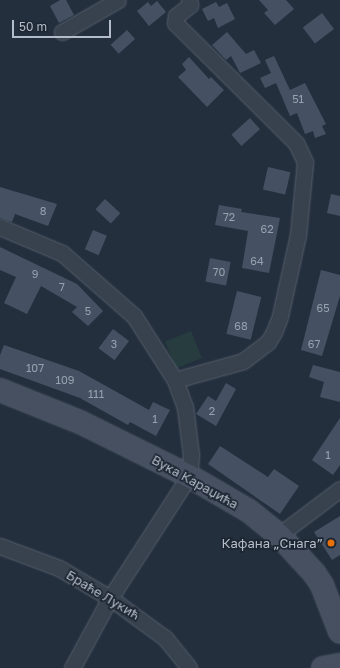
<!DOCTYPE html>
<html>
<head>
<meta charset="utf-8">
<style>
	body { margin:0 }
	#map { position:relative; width:340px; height:668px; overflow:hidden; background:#242f3e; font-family:"Golos Text",sans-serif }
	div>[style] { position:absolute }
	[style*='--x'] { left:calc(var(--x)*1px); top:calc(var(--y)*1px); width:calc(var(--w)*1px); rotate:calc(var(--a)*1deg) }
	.green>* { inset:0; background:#263c3f; transform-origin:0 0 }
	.building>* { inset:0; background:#455162; transform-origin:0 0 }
	.roads { filter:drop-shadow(0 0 1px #565f6c) drop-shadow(0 0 1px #565f6c) }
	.street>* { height:15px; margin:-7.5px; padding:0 7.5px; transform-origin:7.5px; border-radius:7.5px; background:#38414e }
	.secondary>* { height:22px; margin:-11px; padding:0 11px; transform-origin:11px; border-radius:11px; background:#465061 }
	.dots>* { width:11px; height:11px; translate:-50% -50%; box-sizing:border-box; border:2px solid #1d2633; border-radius:50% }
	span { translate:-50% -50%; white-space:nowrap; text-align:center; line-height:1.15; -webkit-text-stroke:3.5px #1d2633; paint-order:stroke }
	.number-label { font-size:11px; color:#98a1af }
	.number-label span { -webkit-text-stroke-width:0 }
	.street-label { font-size:13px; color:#b4bcc9 }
	.poi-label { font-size:13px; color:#b4bcc9 }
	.right { translate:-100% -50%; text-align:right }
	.scale { position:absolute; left:12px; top:20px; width:99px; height:18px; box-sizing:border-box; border:2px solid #b4bcc9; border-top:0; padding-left:5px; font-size:12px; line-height:14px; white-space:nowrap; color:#b4bcc9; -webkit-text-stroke:3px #1d2633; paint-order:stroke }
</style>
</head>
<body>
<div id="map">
	<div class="green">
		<i style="left:191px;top:331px;width:29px;height:28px;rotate:68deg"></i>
	</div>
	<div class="building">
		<i style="clip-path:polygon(60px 0,66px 0,74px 15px,59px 23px,50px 6px)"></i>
		<i style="clip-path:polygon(259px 0,286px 0,294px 9px,275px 25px,264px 13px,268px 10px)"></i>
		<i style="clip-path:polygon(157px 1px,166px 12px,149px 26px,137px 11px,148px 2px,151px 6px)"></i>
		<i style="clip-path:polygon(216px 2px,219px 7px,227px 3px,235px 19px,218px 28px,214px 18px,208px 21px,202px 9px)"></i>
		<i style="left:322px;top:13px;width:20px;height:24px;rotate:53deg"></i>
		<i style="left:127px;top:30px;width:12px;height:22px;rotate:48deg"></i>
		<i style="clip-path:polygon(227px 32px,246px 54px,254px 50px,261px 63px,240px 73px,231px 56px,226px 60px,212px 45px)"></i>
		<i style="clip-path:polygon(274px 56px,290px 90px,305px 83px,326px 124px,322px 126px,326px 134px,315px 138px,313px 131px,305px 134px,297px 113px,290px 116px,276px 83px,265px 88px,260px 78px,271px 73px,265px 60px)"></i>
		<i style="clip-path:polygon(189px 57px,209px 79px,211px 77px,224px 90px,207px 107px,178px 77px,186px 70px,182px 64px)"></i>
		<i style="left:250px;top:118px;width:15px;height:25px;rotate:48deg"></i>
		<i style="left:268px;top:167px;width:23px;height:23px;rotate:13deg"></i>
		<i style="clip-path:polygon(0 187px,57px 204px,48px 226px,15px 214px,12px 222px,0 218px)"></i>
		<i style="clip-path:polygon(331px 194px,340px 196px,340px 216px,327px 213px)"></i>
		<i style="left:105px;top:199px;width:21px;height:14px;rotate:43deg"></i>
		<i style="clip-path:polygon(219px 205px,242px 209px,241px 212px,280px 218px,269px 273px,242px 268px,248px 231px,215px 225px)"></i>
		<i style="left:93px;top:230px;width:15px;height:21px;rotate:23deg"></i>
		<i style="clip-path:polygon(0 247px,77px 284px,103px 311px,88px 326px,72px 312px,77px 307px,41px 286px,27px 314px,4px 303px,16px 277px,0 270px)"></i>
		<i style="left:210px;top:258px;width:21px;height:24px;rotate:11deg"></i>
		<i style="clip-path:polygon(321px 270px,340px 275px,340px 296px,322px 356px,301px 350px)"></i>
		<i style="left:237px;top:291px;width:25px;height:44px;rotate:14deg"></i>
		<i style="left:113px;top:329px;width:20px;height:24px;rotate:37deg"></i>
		<i style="clip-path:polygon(4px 345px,79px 371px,149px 410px,153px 402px,170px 410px,156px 436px,130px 422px,128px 425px,80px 398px,0 369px,0 355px)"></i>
		<i style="clip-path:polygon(313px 365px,340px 372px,340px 402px,320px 397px,324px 382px,309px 377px)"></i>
		<i style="clip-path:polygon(226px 383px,236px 389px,216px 426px,196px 414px,208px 396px,216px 401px)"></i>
		<i style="clip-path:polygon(340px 418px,340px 465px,333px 475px,312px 460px)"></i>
		<i style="clip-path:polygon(220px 446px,268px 477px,274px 469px,299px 486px,280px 514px,208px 464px)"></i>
		<i style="clip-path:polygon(340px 516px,340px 555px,332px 560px,314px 532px)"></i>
	</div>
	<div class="roads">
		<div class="street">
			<i style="--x:62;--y:32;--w:64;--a:-29.7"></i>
			<i style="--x:0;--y:227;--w:67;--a:22.8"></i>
			<i style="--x:62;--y:253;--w:96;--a:41.2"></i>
			<i style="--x:134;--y:316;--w:76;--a:57.4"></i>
			<i style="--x:175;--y:380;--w:29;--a:70"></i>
			<i style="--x:185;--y:407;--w:48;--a:82.9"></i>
			<i style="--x:191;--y:455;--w:21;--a:95"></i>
			<i style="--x:189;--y:476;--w:145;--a:122.9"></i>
			<i style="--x:110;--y:598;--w:80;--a:118.5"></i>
			<i style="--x:175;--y:380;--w:71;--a:-15.6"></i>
			<i style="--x:243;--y:361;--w:31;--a:-37"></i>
			<i style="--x:268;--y:342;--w:12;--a:-59"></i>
			<i style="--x:274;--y:332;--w:17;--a:-69"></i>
			<i style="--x:280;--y:316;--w:83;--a:-77.5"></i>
			<i style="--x:298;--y:235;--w:73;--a:-84.5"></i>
			<i style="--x:305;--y:162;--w:21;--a:-115"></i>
			<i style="--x:296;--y:143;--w:170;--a:-135.2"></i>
			<i style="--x:175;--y:23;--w:7;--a:-82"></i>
			<i style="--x:176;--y:16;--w:18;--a:-38"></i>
			<i style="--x:190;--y:5;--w:5;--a:-101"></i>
			<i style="--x:279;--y:535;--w:76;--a:-37"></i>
			<i style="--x:0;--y:546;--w:63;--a:20.4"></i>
			<i style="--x:59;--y:568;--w:59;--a:30.5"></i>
			<i style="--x:110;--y:598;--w:68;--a:36"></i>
			<i style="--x:165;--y:638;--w:38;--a:51"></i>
		</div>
		<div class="secondary">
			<i style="--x:0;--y:390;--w:88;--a:21.9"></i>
			<i style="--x:82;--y:423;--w:119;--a:26.4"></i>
			<i style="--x:189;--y:476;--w:69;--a:30.3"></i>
			<i style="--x:249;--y:511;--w:38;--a:39"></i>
			<i style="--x:279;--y:535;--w:52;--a:47.4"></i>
			<i style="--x:314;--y:573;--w:14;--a:56"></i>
			<i style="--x:322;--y:585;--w:50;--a:69"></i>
			<i style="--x:323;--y:668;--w:17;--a:-10"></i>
		</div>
	</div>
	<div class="dots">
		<i style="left:331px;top:543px;background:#e8710a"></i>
	</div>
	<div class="number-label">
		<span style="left:298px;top:99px">51</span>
		<span style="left:43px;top:211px">8</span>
		<span style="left:229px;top:217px">72</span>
		<span style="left:267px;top:229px">62</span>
		<span style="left:257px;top:261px">64</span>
		<span style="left:219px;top:272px">70</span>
		<span style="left:35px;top:274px">9</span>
		<span style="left:62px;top:287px">7</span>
		<span style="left:323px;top:308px">65</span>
		<span style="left:88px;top:311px">5</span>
		<span style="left:241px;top:326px">68</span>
		<span style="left:114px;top:344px">3</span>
		<span style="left:314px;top:344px">67</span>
		<span style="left:35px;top:368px">107</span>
		<span style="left:65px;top:380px">109</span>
		<span style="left:96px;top:394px">111</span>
		<span style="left:212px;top:411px">2</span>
		<span style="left:155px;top:419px">1</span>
		<span style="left:328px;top:455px">1</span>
	</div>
	<div class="street-label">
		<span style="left:195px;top:482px;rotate:29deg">Вука Караџића</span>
		<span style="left:103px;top:595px;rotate:31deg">Браће Лукић</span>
	</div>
	<div class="poi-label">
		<span class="right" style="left:323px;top:543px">Кафана „Снага”</span>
	</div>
	<div class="scale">50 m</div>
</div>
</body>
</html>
